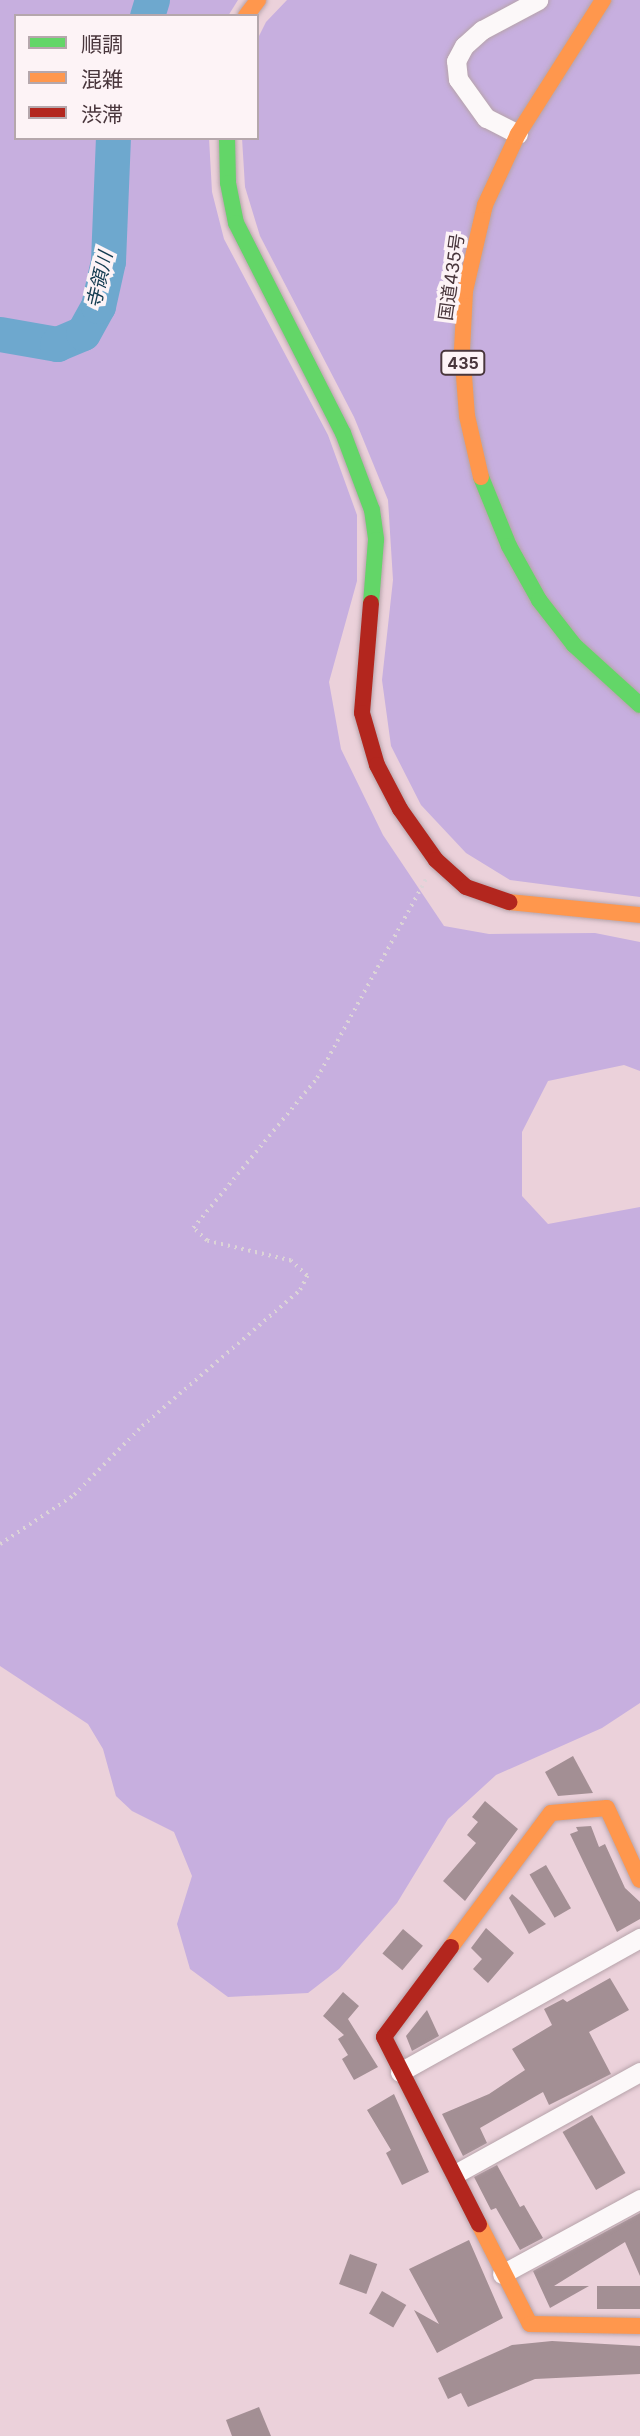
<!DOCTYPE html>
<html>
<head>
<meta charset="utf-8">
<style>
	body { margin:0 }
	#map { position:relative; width:640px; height:2436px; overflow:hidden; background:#ebd1da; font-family:Inter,"Noto Sans JP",sans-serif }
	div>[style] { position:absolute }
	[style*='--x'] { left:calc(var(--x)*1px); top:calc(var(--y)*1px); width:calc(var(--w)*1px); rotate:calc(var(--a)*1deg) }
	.forest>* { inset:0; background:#c7afdf }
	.river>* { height:35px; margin:-17.5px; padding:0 17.5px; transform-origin:17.5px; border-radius:17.5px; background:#6ea8ce }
	.building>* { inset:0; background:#a38f94; transform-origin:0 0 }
	.path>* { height:3.5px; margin-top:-1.75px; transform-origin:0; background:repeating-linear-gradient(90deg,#dcd4d7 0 2px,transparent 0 7px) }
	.roads { filter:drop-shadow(0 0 2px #b6a3aa) drop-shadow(0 0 2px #b6a3aa) }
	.street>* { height:19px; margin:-9.5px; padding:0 9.5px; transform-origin:9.5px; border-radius:9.5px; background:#fcf8f9 }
	.fast>* { height:16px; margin:-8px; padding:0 8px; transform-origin:8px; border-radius:8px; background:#63d668 }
	.slow>* { height:16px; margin:-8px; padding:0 8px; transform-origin:8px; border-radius:8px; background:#ff974d }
	.jam>* { height:16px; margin:-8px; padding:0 8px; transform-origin:8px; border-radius:8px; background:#b3261e }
	span { translate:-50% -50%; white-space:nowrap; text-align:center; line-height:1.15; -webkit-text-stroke:7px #fdf3f6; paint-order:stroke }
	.shield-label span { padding:2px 5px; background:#fdf3f6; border:2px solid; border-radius:5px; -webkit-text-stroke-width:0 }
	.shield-label { font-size:16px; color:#49363c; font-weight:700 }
	.street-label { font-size:18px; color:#49363c }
	.water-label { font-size:19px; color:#133b50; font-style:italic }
	.legend { position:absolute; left:14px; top:14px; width:245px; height:126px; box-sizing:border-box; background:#fdf3f6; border:2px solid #b5a7ac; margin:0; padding:9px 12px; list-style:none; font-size:21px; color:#49363c }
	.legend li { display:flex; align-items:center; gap:14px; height:35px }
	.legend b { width:35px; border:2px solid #b5a7ac }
</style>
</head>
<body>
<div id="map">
	<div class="forest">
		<i style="clip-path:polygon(0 0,238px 0,228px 16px,16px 16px,16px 138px,209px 138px,212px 192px,224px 239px,328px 435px,357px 515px,357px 581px,329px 682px,341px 749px,383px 835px,444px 926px,489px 934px,595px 933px,640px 942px,640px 1071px,624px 1065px,548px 1081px,522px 1132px,522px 1196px,548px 1224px,640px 1207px,640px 1703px,602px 1728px,496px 1775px,448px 1819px,397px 1903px,339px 1969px,308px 1993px,228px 1997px,190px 1969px,177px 1924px,192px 1876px,174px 1832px,132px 1811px,116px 1796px,103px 1749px,88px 1724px,0 1666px)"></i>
		<i style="clip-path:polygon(287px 0,640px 0,640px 897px,510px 880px,466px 853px,421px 805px,391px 746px,382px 680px,393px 580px,388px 500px,354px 417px,260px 236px,245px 187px,242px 138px,257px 138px,257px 40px,266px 22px)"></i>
	</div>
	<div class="river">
		<i style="--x:147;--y:16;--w:17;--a:-73"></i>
		<i style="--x:0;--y:334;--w:58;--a:10"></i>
		<i style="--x:57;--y:344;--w:28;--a:-23"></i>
		<i style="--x:83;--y:333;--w:31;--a:-61"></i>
		<i style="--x:98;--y:306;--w:46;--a:-77.5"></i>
		<i style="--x:108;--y:261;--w:123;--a:-87.7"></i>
	</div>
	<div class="building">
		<i style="clip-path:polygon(573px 1756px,593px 1793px,558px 1796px,545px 1772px)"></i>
		<i style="clip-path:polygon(485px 1801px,518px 1829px,465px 1901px,443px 1881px,476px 1843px,467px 1835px,478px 1822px,472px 1817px)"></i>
		<i style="clip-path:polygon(591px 1826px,599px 1847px,605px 1844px,625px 1888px,640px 1902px,640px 1919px,617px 1932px,570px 1834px,578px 1831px,576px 1827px)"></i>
		<i style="left:546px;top:1865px;width:50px;height:19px;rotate:60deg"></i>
		<i style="clip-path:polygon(512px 1894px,546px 1924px,529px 1934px,509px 1898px)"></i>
		<i style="clip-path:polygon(486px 1928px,514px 1953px,488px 1983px,473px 1969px,482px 1959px,471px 1948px)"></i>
		<i style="left:403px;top:1929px;width:26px;height:32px;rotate:40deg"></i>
		<i style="clip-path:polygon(610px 1978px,629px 2010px,589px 2032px,611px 2074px,549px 2105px,543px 2092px,480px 2128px,487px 2143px,463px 2156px,442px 2114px,489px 2094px,525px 2070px,512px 2049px,552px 2025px,544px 2009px,563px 1999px,567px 2002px)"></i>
		<i style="clip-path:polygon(343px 1992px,359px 2006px,348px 2019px,378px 2067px,354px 2080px,342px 2059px,348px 2055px,338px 2039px,344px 2035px,323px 2016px)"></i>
		<i style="clip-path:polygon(427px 2010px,439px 2036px,412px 2051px,406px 2036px)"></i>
		<i style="clip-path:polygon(394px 2094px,429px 2172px,402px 2185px,386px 2153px,391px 2150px,367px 2110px)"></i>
		<i style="left:592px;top:2115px;width:67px;height:34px;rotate:60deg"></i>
		<i style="clip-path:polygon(497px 2165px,520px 2207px,524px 2205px,543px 2238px,520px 2250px,496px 2208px,491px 2210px,474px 2177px)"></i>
		<i style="clip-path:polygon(640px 2213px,640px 2276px,625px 2242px,554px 2286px,589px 2286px,550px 2308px,533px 2271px)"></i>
		<i style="clip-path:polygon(469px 2240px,503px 2318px,437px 2353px,414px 2310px,439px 2324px,409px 2269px)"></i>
		<i style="left:350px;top:2254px;width:29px;height:32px;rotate:20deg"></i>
		<i style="left:597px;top:2286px;width:43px;height:23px"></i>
		<i style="left:382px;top:2291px;width:28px;height:26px;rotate:30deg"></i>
		<i style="clip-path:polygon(552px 2341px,640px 2346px,640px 2374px,535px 2379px,468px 2407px,461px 2393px,448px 2399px,438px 2378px,512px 2345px)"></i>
		<i style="clip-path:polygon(259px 2407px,271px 2436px,232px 2436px,226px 2420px)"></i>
	</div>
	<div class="path">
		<i style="--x:0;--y:1544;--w:89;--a:-33.5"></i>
		<i style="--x:74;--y:1495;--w:97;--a:-45.4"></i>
		<i style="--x:142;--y:1426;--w:208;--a:-40.7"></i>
		<i style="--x:300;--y:1290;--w:16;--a:-63"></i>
		<i style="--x:307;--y:1276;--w:22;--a:-137"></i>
		<i style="--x:291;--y:1261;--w:86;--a:-166.6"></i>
		<i style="--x:207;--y:1241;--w:19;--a:-137"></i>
		<i style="--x:193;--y:1228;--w:195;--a:-50.4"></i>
		<i style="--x:317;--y:1078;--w:227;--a:-61.3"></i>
	</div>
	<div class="roads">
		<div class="street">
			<i style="--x:518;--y:134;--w:36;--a:-153"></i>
			<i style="--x:486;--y:118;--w:48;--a:-125.7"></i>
			<i style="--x:458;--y:79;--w:18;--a:-96"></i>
			<i style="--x:456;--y:61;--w:17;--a:-62"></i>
			<i style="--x:464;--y:46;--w:24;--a:-42"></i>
			<i style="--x:482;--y:30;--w:64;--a:-28.2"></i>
			<i style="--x:400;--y:2072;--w:275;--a:-29.2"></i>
			<i style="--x:455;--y:2174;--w:211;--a:-28.9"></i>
			<i style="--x:502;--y:2274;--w:157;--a:-28.5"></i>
		</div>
		<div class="fast">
			<i style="--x:227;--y:138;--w:45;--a:88.7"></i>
			<i style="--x:228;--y:183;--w:41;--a:78.7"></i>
			<i style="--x:236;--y:223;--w:236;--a:63"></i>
			<i style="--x:343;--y:433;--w:82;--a:69.4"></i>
			<i style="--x:372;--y:510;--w:30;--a:82"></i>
			<i style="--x:376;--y:540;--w:63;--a:94.5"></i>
			<i style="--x:481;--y:477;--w:74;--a:67.9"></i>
			<i style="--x:509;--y:546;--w:62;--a:60.9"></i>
			<i style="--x:539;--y:600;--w:57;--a:52.1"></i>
			<i style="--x:574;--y:645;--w:89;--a:42.3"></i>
		</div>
		<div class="slow">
			<i style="--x:246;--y:16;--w:20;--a:-53"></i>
			<i style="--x:481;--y:477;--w:63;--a:-102.9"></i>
			<i style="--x:467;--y:416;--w:66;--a:-94.3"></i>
			<i style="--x:462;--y:350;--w:59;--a:-87.1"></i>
			<i style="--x:465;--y:291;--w:88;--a:-76.9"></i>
			<i style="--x:485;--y:205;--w:78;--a:-65.1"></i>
			<i style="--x:518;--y:134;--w:159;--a:-57.6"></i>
			<i style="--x:509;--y:902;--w:132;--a:5.7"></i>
			<i style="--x:451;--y:1947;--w:167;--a:-53.3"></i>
			<i style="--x:551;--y:1813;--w:56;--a:-5.1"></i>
			<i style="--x:607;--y:1808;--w:79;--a:65.4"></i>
			<i style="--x:479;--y:2224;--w:112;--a:63"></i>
			<i style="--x:530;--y:2324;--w:110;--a:1"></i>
		</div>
		<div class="jam">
			<i style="--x:371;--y:603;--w:110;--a:94.7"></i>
			<i style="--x:362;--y:713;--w:54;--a:73.9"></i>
			<i style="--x:377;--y:765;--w:50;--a:62.4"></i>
			<i style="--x:400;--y:809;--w:62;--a:54.8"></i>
			<i style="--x:436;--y:860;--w:40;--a:42"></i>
			<i style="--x:466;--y:887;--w:46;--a:19.2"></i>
			<i style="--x:451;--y:1947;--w:112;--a:126.7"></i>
			<i style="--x:384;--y:2037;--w:210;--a:63.1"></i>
		</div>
	</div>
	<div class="shield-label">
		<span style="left:463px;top:363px">435</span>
	</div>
	<div class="street-label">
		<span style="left:452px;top:277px;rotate:-82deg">国道435号</span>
	</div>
	<div class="water-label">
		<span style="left:100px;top:280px;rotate:-77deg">寺領川</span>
	</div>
	<ul class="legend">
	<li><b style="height:9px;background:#63d668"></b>順調</li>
	<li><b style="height:9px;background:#ff974d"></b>混雑</li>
	<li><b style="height:9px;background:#b3261e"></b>渋滞</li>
	</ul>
</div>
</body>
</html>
